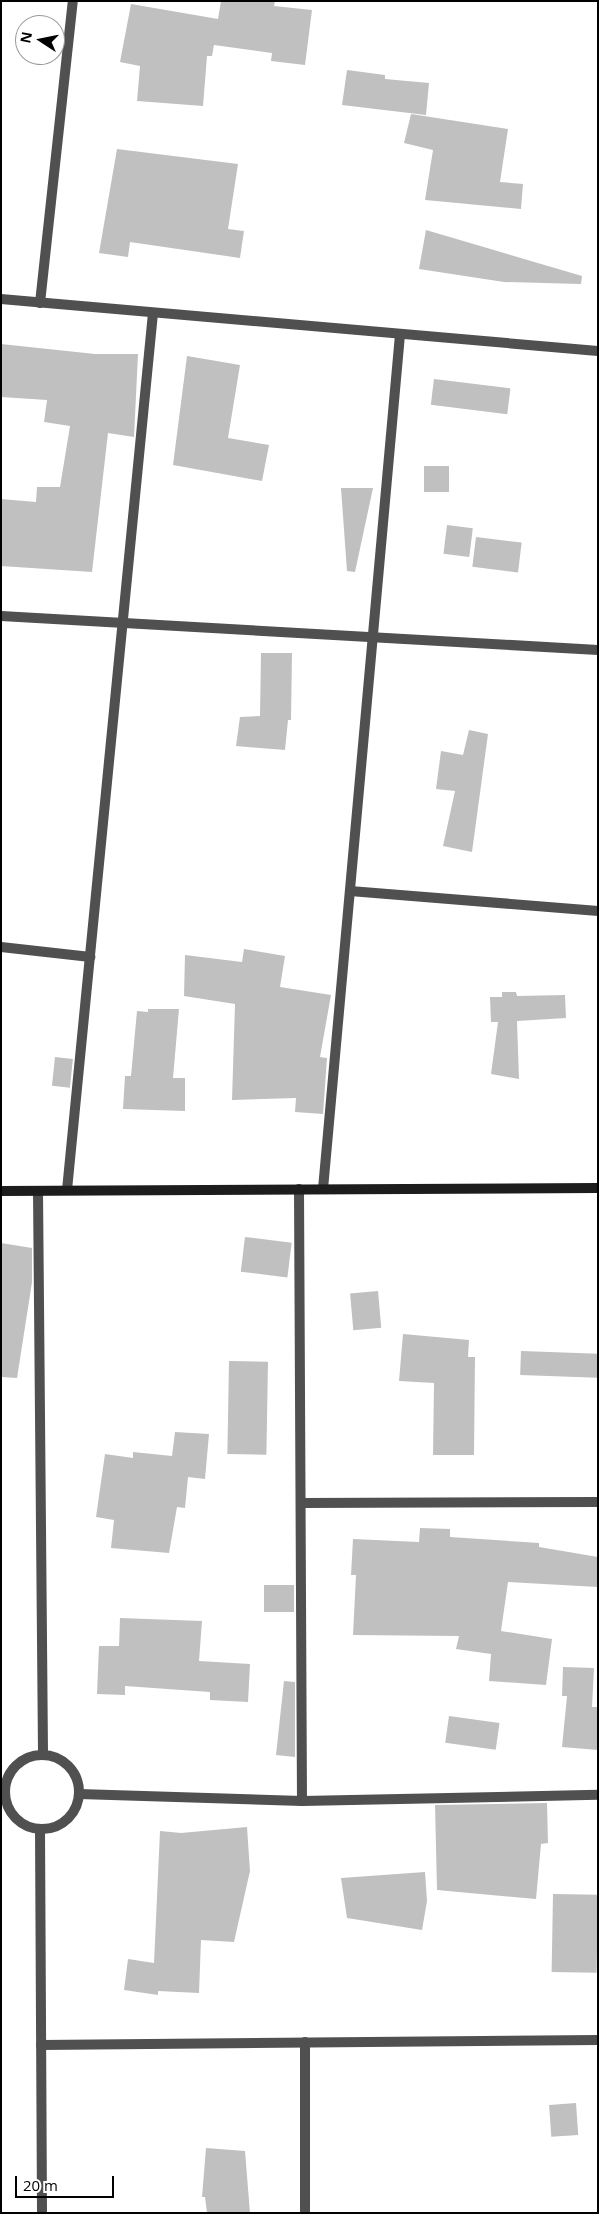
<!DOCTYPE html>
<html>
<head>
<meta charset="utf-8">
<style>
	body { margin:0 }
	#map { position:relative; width:599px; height:2214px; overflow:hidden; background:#fff; font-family:"Open Sans",sans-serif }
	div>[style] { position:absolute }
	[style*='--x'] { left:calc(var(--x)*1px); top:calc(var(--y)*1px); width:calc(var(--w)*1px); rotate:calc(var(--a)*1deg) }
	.building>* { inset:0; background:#c0c0c0; transform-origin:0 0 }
	.street>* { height:10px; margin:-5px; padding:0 5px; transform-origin:5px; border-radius:5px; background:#505050 }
	.street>.ring { margin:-5px; padding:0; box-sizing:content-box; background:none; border:10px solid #505050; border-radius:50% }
	.secondary>* { height:10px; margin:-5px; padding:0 5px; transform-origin:5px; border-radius:5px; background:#1d1d1d }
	span { translate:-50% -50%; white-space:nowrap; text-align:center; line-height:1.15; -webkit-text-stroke:4px #fff; paint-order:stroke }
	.frame { position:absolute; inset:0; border:2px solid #000; pointer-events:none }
	.north { position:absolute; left:15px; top:15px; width:50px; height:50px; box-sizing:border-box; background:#fff; border:1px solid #999; border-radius:50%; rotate:281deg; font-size:14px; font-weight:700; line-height:20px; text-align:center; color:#000 }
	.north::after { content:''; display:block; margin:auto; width:18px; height:22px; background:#000; clip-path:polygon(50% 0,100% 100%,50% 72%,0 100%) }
	.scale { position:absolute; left:15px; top:2176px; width:99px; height:22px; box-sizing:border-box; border:2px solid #000; border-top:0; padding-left:6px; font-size:15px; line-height:18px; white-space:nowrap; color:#000; -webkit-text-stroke:4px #fff; paint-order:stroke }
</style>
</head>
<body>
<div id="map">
	<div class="building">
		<i style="clip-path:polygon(221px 1px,275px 1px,274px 6px,312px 10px,305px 65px,271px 61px,272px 53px,214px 45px,212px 56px,207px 56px,203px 106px,137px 101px,140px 66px,120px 62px,131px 4px,218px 19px)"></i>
		<i style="clip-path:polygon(347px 70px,385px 75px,385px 79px,429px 83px,426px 115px,342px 105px)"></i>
		<i style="clip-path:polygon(411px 114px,508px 129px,500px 182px,523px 184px,521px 209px,425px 200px,433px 150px,404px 143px)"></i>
		<i style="clip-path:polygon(117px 149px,238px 164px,228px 229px,244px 231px,240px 258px,130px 242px,128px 257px,99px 253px)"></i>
		<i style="clip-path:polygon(426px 230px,582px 276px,581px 284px,504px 282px,419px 269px)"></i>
		<i style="clip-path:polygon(1px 344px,95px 354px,138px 354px,134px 437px,108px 433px,92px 572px,1px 566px,1px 499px,36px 502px,37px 487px,60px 487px,70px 426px,44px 422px,47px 400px,1px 397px)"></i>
		<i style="clip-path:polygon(187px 356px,240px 365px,228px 438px,269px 445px,262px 481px,173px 465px)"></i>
		<i style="left:434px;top:379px;width:77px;height:26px;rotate:7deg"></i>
		<i style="left:449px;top:466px;width:26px;height:25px;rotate:90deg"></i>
		<i style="clip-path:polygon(341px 488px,373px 488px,355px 572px,347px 571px)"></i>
		<i style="left:447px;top:525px;width:26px;height:29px;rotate:7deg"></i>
		<i style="left:476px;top:537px;width:46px;height:30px;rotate:7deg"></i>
		<i style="clip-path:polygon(261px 653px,292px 653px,291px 720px,288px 720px,285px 750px,236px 746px,240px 717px,260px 716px)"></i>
		<i style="clip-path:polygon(469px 730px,488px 734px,472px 852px,443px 846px,455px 791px,436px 789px,441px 751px,463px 755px)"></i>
		<i style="clip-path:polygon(244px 949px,285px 956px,280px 987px,331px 995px,320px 1057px,327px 1058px,323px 1114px,295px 1112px,296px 1098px,232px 1100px,235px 1004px,184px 996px,185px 955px,242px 962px)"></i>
		<i style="clip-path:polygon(502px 992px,516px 992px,517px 996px,565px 995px,566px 1018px,517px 1021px,519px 1079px,491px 1074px,498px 1022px,491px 1022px,490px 997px,502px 997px)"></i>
		<i style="clip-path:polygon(148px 1009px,179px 1009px,173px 1078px,185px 1078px,185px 1111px,123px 1109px,125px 1076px,131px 1076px,137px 1011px,148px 1012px)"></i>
		<i style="left:55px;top:1057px;width:18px;height:29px;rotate:6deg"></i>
		<i style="left:245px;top:1237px;width:47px;height:35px;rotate:7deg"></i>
		<i style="clip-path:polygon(1px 1243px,32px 1248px,32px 1282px,17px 1378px,1px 1377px)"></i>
		<i style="left:378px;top:1291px;width:37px;height:28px;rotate:85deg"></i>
		<i style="clip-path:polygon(403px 1334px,469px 1340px,468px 1357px,475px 1357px,474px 1455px,433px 1455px,434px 1383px,399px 1381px)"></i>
		<i style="left:521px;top:1351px;width:77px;height:24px;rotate:2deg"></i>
		<i style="left:229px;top:1361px;width:39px;height:93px;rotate:1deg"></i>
		<i style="clip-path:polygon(175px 1432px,209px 1434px,205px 1479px,188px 1477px,185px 1508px,177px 1507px,169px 1553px,111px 1548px,114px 1520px,96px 1517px,105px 1454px,133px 1458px,133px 1452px,172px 1456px)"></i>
		<i style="clip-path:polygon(420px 1528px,450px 1529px,450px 1537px,539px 1543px,539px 1547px,598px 1557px,598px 1587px,508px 1582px,501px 1631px,552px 1639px,546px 1685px,489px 1681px,491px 1654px,456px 1649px,459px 1636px,353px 1635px,356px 1575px,351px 1575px,353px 1539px,419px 1542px)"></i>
		<i style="left:264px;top:1585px;width:30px;height:27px"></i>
		<i style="clip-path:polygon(120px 1618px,202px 1621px,199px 1661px,250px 1664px,248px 1702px,210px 1700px,210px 1692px,125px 1686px,125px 1695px,97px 1694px,99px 1646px,119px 1646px)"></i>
		<i style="clip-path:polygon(563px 1667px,594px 1668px,592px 1707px,598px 1707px,598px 1750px,562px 1747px,567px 1696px,562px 1696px)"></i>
		<i style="clip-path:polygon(284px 1681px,295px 1682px,295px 1757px,276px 1755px)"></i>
		<i style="left:449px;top:1716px;width:51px;height:27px;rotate:8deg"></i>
		<i style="clip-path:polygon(547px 1803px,548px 1843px,541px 1844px,536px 1899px,437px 1890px,435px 1805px)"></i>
		<i style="clip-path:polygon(247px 1827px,250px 1871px,234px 1942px,201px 1940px,199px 1993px,158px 1991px,158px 1995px,124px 1990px,128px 1959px,154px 1963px,160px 1831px,181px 1833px)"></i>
		<i style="clip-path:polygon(425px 1872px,427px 1901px,422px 1930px,347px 1918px,341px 1878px)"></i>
		<i style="left:553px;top:1894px;width:45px;height:78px;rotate:1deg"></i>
		<i style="left:576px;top:2103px;width:32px;height:27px;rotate:86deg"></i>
		<i style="clip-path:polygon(206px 2148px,245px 2151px,250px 2213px,207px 2213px,205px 2197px,202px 2197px)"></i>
	</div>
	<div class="street">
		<i style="--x:1;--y:299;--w:599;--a:4.98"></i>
		<i style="--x:40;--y:303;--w:304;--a:-83.8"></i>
		<i style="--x:1;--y:616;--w:598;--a:3.26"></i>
		<i style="--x:350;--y:891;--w:249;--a:4.6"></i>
		<i style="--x:1;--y:947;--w:90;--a:6.4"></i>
		<i style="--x:299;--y:1189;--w:612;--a:89.72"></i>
		<i style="--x:323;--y:1189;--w:858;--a:-84.85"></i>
		<i style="--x:67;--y:1190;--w:881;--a:-84.4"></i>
		<i style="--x:38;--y:1191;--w:563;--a:89.49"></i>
		<i style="--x:301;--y:1503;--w:297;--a:-0.2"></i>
		<i class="ring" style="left:5px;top:1755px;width:64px;height:64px"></i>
		<i style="--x:79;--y:1794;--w:223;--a:1.8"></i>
		<i style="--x:302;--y:1801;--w:296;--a:-1.2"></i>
		<i style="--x:40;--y:1829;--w:384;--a:89.7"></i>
		<i style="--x:41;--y:2045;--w:557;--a:-0.51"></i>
		<i style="--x:305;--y:2213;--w:171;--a:-90"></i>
	</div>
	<div class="secondary">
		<i style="--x:1;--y:1191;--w:597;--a:-0.29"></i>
	</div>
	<div class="frame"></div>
	<div class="north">N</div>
	<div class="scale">20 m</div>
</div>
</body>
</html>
